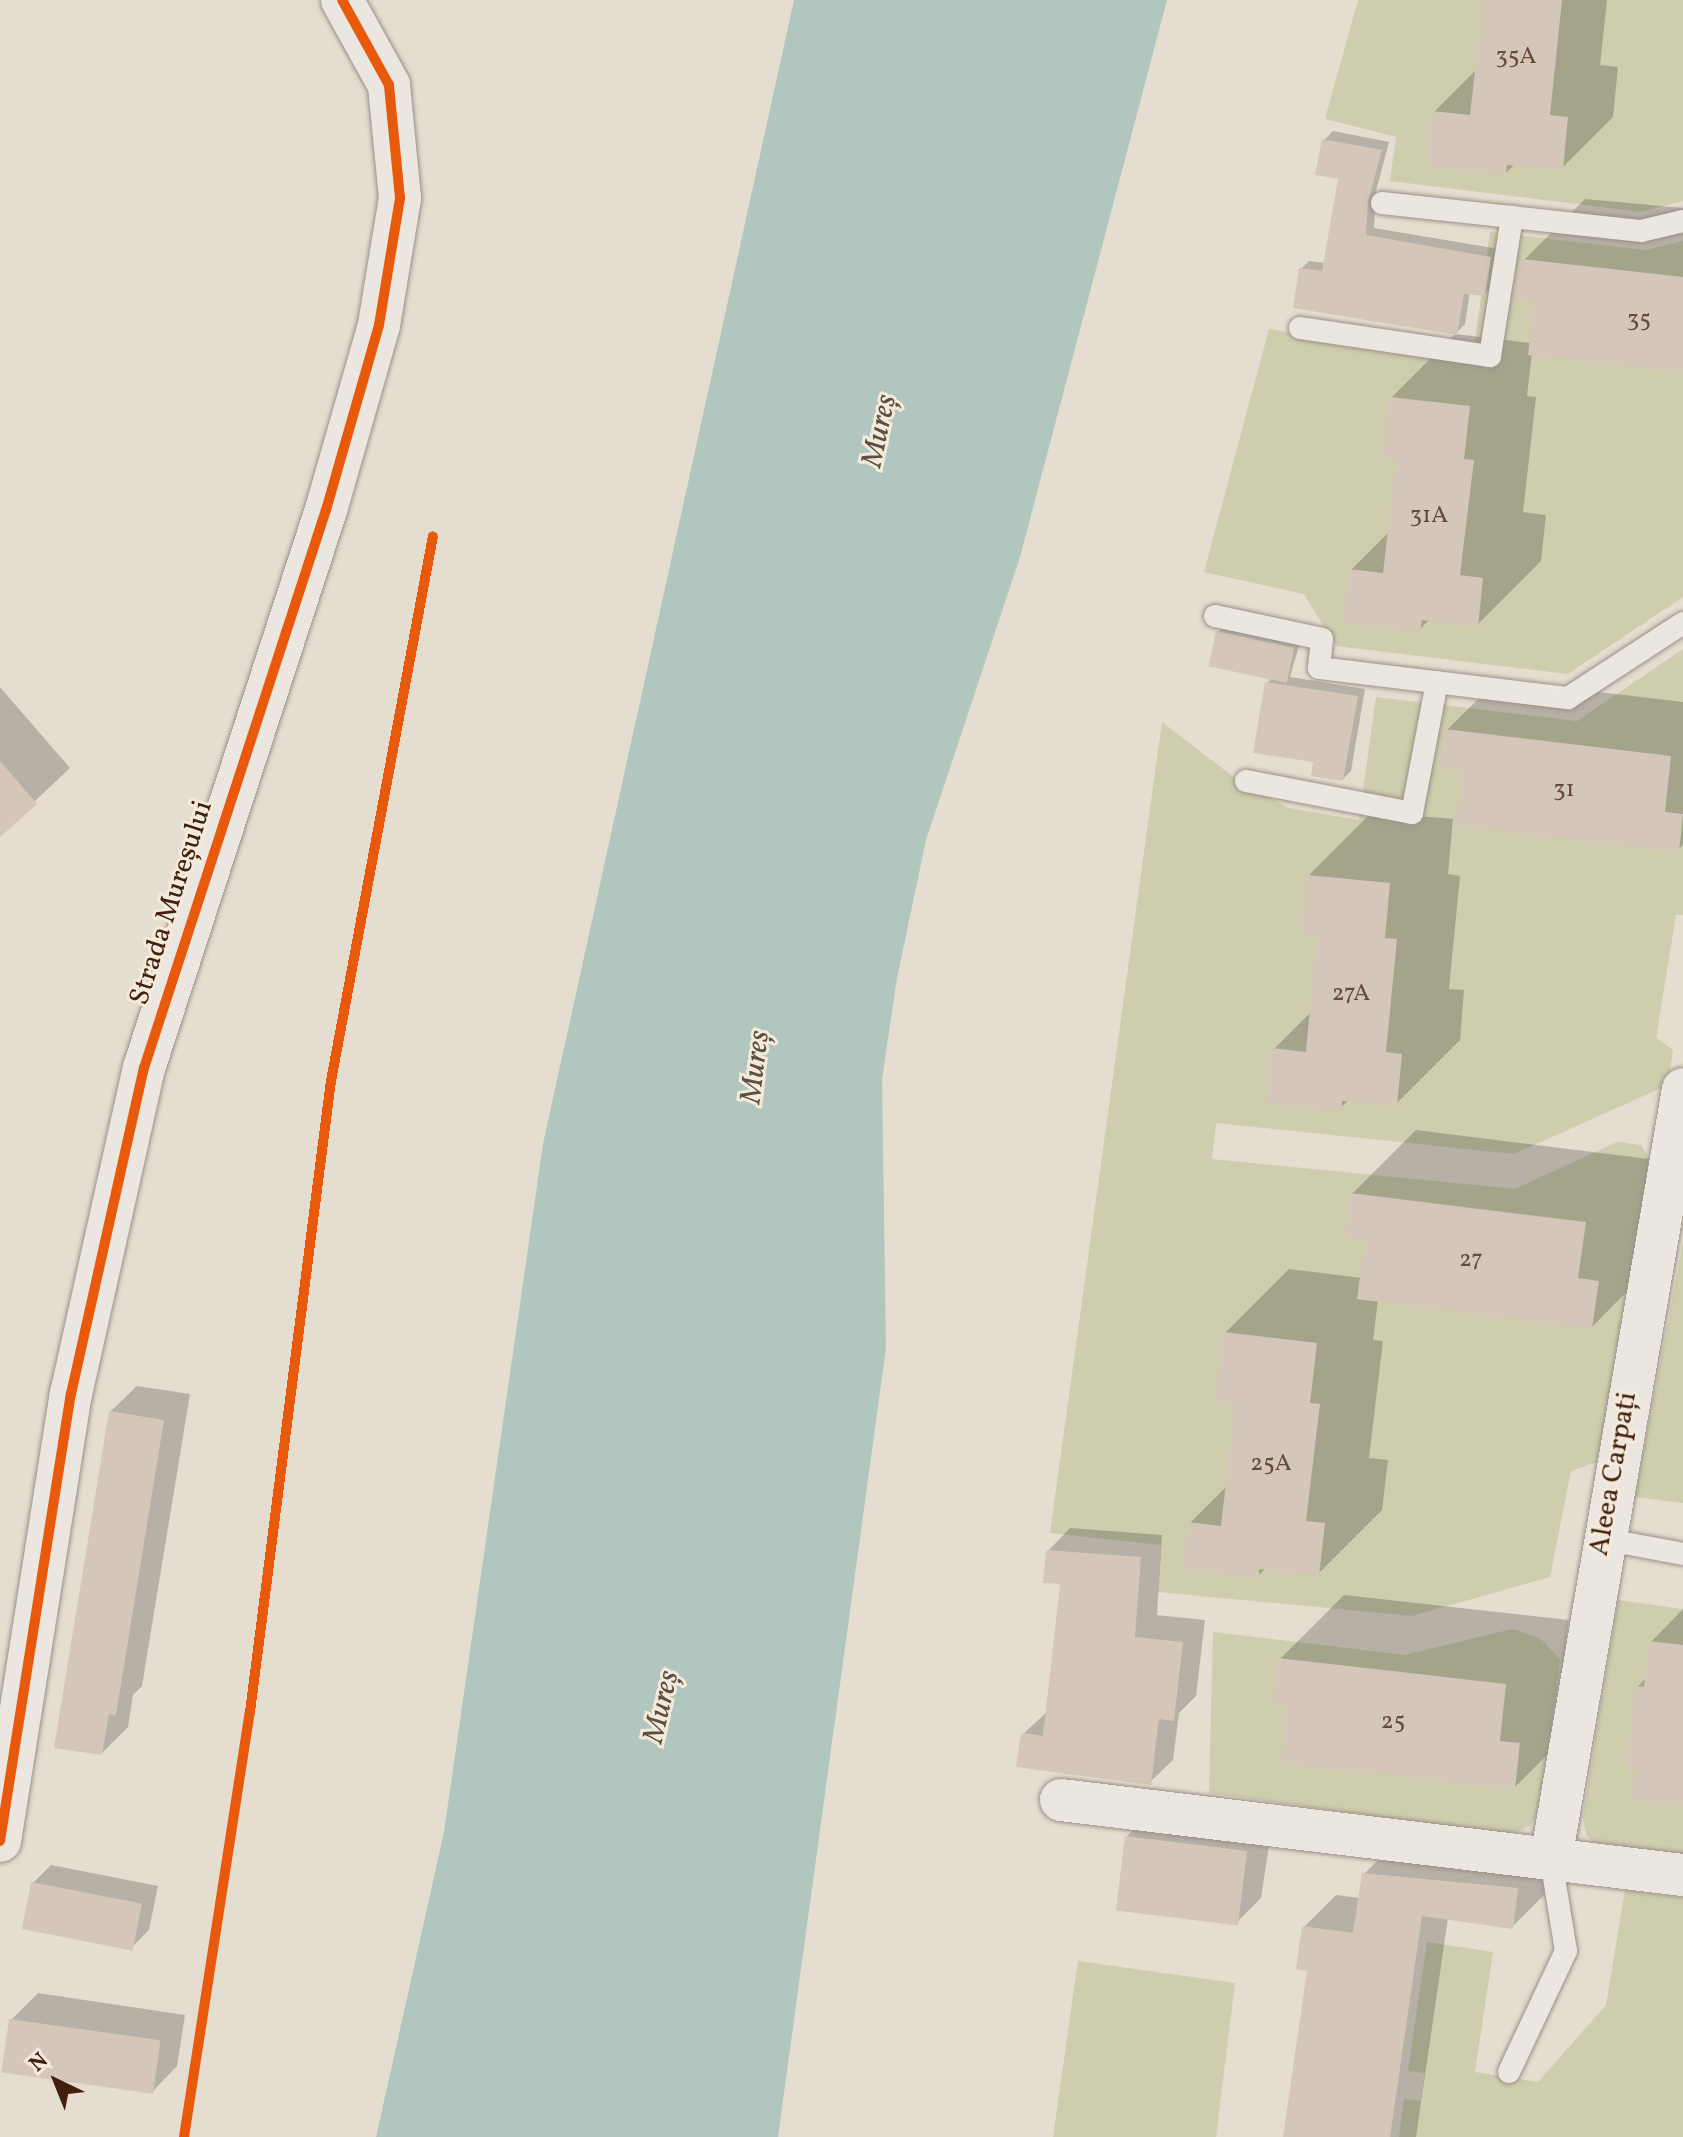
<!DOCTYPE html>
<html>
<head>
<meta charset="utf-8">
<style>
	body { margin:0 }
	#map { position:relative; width:1683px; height:2137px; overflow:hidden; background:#e5ddd0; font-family:Vollkorn,serif }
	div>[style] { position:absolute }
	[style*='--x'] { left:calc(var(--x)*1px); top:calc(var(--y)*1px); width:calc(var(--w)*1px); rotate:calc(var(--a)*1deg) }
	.green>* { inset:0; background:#cecdae }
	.water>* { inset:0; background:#b0c6be }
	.shadow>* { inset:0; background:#0003 }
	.building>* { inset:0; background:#d5c6ba; transform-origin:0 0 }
	.roads { filter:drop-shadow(0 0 2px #9a9187) drop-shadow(0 0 2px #9a9187) }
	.service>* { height:22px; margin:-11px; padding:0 11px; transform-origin:11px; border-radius:11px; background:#ebe6e0 }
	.minor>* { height:42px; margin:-21px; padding:0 21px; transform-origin:21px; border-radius:21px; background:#ebe6e0 }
	.cycleway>* { height:10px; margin:-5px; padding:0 5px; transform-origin:5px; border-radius:5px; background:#e8590c }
	span { translate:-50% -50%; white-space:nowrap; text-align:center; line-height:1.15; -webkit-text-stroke:6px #f4eadb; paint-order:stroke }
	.number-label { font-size:24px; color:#674b3a }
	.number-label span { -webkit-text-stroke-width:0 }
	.street-label { font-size:28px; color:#41210e }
	.water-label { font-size:30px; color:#5b5040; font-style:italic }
	.north { position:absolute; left:16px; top:2041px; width:80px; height:80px; -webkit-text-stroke:6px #f4eadb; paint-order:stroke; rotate:317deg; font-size:22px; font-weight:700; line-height:32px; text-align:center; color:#41210e }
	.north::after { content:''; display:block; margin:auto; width:28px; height:36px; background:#41210e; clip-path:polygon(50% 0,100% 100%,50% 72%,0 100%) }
</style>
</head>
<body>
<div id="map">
	<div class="green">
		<i style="clip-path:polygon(1358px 0,1683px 0,1683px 201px,1641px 212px,1390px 181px,1396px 137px,1325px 119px)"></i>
		<i style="clip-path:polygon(1490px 232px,1645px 250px,1683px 241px,1683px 597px,1568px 674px,1336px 646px,1304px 594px,1204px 572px,1269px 329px,1472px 363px)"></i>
		<i style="clip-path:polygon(1683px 649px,1683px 915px,1676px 915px,1656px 1038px,1673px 1050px,1668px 1085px,1514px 1154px,1216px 1123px,1212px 1159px,1515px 1189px,1617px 1142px,1641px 1145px,1653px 1165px,1597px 1462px,1571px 1471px,1550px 1577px,1412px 1616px,1158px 1592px,1161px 1545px,1050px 1533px,1162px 722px,1240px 782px,1289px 808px,1359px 820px,1376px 697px,1577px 721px)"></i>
		<i style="clip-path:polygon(1683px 1242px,1683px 1503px,1635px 1497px)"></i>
		<i style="clip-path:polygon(1618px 1600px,1683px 1609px,1683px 1853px,1601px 1848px,1586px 1835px,1583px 1816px)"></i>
		<i style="clip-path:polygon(1512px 1629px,1540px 1638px,1560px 1659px,1541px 1806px,1531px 1825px,1510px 1835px,1209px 1793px,1213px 1632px,1404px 1655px)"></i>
		<i style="clip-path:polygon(1625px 1890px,1683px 1898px,1683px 2137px,1399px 2137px,1404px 2099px,1421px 2101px,1425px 2073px,1408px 2071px,1427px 1942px,1493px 1952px,1475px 2072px,1538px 2082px,1606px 2005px)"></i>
		<i style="clip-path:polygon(1078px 1961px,1235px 1983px,1216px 2137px,1053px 2137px)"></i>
	</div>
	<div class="water">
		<i style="clip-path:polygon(794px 0,1167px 0,1020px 557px,926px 840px,897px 978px,882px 1079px,886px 1348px,778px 2137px,376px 2137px,444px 1832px,543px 1144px)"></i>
	</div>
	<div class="shadow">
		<i style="clip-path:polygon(1485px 0,1607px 0,1600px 65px,1618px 67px,1613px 117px,1562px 168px,1515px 164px,1506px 173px,1434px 112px,1477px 69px)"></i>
		<i style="clip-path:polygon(1333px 131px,1389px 142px,1376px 191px,1374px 228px,1499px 249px,1493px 285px,1485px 294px,1470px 292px,1465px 324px,1455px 334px,1531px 343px,1536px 299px,1521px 263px,1585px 199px,1683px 208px,1683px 370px,1532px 353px,1527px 396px,1536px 397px,1523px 512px,1546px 515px,1541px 561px,1477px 625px,1430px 619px,1420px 629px,1351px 570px,1390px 531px,1399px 458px,1391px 398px,1456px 333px,1301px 269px,1309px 261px,1325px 263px,1340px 178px,1324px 140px)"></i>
		<i style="clip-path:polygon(1226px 623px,1301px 639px,1290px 677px,1365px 689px,1351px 771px,1343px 779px,1316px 761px,1267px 683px,1273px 677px,1218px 632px)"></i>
		<i style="clip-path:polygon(1497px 680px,1683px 702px,1683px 845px,1678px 850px,1464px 769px,1447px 730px)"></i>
		<i style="clip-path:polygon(0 687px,70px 768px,0 834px)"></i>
		<i style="clip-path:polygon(1372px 812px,1453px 819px,1448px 874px,1460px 876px,1449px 989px,1464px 990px,1460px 1040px,1396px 1104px,1349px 1100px,1340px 1108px,1274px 1049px,1311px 1012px,1319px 932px,1308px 876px)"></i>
		<i style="clip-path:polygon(1416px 1130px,1649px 1159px,1641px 1215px,1655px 1263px,1592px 1327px,1378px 1300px,1373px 1340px,1383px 1341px,1369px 1458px,1388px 1460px,1382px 1510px,1318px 1574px,1266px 1568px,1258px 1576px,1190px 1523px,1228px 1485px,1238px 1403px,1225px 1333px,1289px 1269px,1362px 1278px,1367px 1237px,1352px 1194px)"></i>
		<i style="clip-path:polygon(137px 1386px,190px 1394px,142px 1686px,133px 1695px,128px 1727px,102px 1753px,110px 1412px)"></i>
		<i style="clip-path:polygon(1070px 1528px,1162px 1535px,1157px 1615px,1205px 1620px,1196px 1696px,1179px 1713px,1173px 1760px,1150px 1782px,1023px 1734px,1048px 1711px,1062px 1582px,1048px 1551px)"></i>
		<i style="clip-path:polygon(1344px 1595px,1569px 1620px,1562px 1678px,1579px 1723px,1515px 1787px,1290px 1702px,1280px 1659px)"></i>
		<i style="clip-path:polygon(1683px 1609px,1683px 1803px,1637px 1767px,1637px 1687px,1647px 1677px,1651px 1642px)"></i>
		<i style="clip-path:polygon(1153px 1810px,1272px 1826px,1261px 1898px,1235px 1924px,1127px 1836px)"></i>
		<i style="clip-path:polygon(1396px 1842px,1549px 1857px,1544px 1895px,1512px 1927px,1448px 1918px,1416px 2137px,1285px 2137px,1309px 1969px,1304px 1927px,1336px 1895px,1360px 1898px,1364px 1874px)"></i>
		<i style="clip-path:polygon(51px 1865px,158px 1886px,149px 1930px,131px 1948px,33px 1883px)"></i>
		<i style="clip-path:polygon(38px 1993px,185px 2015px,177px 2066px,151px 2093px,11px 2020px)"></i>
	</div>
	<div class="building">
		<i style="clip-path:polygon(1483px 0,1562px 0,1550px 115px,1568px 117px,1563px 170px,1507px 165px,1506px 175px,1427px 166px,1432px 111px,1470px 115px)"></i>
		<i style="clip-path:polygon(1322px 139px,1382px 150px,1368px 201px,1366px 235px,1491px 257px,1485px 296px,1464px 294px,1457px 335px,1293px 308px,1299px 268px,1322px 271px,1338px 179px,1315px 175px)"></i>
		<i style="clip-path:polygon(1521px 259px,1683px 277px,1683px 372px,1528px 355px,1534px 301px,1513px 299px)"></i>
		<i style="clip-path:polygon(1389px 397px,1470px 406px,1464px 459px,1474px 460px,1460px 575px,1483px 578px,1478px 627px,1422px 620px,1420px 632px,1343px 623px,1349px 569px,1383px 573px,1396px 460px,1382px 458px)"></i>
		<i style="left:1216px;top:631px;width:80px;height:36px;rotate:12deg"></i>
		<i style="clip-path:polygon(1265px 682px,1358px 696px,1343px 781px,1311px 776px,1313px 762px,1253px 753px)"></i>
		<i style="clip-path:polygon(1445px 729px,1671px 756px,1665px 812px,1683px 814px,1679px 852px,1456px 826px,1462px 770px,1440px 768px)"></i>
		<i style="clip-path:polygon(0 761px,37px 804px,0 837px)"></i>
		<i style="clip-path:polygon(1307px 875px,1390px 883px,1385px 938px,1397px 939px,1386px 1052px,1402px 1054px,1397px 1106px,1342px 1101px,1341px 1111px,1266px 1104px,1272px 1048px,1306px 1052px,1317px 934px,1301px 933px)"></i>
		<i style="clip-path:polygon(1350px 1193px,1586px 1222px,1578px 1278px,1599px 1281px,1592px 1329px,1357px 1299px,1365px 1239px,1345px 1236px)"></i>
		<i style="clip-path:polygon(1223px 1332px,1317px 1343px,1310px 1403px,1320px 1404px,1306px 1521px,1325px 1523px,1319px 1576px,1259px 1569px,1259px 1578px,1182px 1569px,1188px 1522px,1221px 1526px,1235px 1405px,1215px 1402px)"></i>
		<i style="clip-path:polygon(109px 1411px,164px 1420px,116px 1715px,109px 1714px,102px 1755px,54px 1748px)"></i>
		<i style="clip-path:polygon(1046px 1550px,1141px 1557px,1135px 1637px,1183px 1642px,1174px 1721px,1159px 1719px,1151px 1785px,1016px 1767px,1021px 1733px,1043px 1736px,1060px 1584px,1043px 1583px)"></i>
		<i style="clip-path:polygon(1649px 1641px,1683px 1645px,1683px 1805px,1632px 1799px,1635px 1769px,1627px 1768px,1635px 1686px,1644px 1687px)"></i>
		<i style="clip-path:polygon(1278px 1658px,1506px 1684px,1500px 1741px,1520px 1743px,1515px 1789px,1281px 1763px,1287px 1704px,1273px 1702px)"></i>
		<i style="left:1125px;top:1836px;width:123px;height:75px;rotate:7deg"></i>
		<i style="clip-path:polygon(1362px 1873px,1518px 1888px,1513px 1929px,1422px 1916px,1390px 2137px,1283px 2137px,1307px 1971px,1296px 1969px,1302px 1926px,1353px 1933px)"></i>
		<i style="left:31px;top:1882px;width:113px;height:48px;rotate:11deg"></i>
		<i style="left:9px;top:2019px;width:153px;height:54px;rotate:8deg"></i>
	</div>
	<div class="roads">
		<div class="service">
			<i style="--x:1382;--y:203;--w:261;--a:6.2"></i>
			<i style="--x:1641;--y:231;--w:43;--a:-13.4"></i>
			<i style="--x:1300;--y:328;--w:192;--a:8.4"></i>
			<i style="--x:1490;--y:356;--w:141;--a:-81"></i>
			<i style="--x:1215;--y:616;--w:109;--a:12.1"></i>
			<i style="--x:1322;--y:639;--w:29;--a:96"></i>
			<i style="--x:1319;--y:668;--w:251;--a:6.9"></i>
			<i style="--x:1568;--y:698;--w:137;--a:-33.1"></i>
			<i style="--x:1246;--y:781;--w:169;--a:10.9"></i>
			<i style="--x:1412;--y:813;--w:133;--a:-79.2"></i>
			<i style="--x:1603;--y:1539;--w:81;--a:10.6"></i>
			<i style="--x:1509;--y:2072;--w:134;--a:-64.8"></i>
			<i style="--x:1566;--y:1951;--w:93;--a:-99.3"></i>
		</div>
		<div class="minor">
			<i style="--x:1061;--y:1800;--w:627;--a:6.88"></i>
			<i style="--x:0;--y:1841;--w:453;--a:-81"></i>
			<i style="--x:71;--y:1394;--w:334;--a:-77.4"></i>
			<i style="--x:144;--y:1068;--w:587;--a:-71.94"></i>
			<i style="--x:326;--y:510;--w:192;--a:-74"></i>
			<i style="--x:379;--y:325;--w:129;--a:-80.6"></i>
			<i style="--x:400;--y:198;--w:114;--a:-95.6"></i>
			<i style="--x:389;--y:85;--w:97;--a:-118.9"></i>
			<i style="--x:1551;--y:1859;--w:781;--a:-80.27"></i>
		</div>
	</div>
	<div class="cycleway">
		<i style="--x:0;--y:1841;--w:453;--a:-81"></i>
		<i style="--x:71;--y:1394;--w:334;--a:-77.4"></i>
		<i style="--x:144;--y:1068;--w:587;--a:-71.94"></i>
		<i style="--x:326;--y:510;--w:192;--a:-74"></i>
		<i style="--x:379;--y:325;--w:129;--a:-80.6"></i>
		<i style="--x:400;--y:198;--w:114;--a:-95.6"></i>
		<i style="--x:389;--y:85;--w:97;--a:-118.9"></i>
		<i style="--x:184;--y:2137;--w:430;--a:-81.2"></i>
		<i style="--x:250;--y:1712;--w:636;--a:-82.69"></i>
		<i style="--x:331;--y:1081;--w:554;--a:-79.4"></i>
	</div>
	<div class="number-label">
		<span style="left:1516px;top:58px">35A</span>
		<span style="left:1639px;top:321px">35</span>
		<span style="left:1429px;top:517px">31A</span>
		<span style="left:1564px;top:791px">31</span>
		<span style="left:1351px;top:995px">27A</span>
		<span style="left:1471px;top:1261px">27</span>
		<span style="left:1271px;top:1465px">25A</span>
		<span style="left:1393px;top:1723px">25</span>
	</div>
	<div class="street-label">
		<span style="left:172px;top:903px;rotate:-72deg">Strada Mureșului</span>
		<span style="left:1614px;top:1474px;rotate:-80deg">Aleea Carpați</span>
	</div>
	<div class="water-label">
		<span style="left:880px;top:431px;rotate:-78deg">Mureș</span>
		<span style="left:756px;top:1067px;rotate:-83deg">Mureș</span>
		<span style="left:662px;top:1707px;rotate:-77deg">Mureș</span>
	</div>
	<div class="north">N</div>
</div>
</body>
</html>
